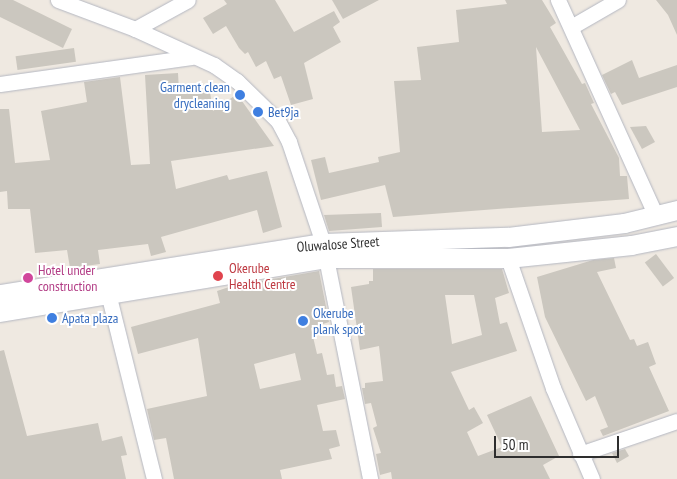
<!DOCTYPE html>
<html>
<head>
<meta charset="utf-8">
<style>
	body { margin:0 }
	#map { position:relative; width:677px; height:479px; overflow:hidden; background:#efe9e1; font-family:"PT Sans Narrow",sans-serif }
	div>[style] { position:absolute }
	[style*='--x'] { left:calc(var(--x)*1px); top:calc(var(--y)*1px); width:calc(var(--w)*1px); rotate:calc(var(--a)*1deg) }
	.building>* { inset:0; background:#cbc7bf; transform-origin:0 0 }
	.roads { filter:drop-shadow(0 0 1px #b4b7c1) drop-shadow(0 0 1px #b4b7c1) }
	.minor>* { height:15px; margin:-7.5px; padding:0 7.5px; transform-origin:7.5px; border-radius:7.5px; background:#fff }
	.tertiary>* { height:19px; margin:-9.5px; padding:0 9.5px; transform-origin:9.5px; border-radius:9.5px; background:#fff }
	.dots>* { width:14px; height:14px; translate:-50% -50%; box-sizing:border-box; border:2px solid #fff; border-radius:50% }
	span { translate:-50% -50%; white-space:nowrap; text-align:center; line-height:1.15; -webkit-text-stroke:4px #fff; paint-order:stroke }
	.shop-label { font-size:14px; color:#366cbe }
	.right { translate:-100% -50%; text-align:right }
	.left { translate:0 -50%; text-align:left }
	.street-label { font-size:14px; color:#2e2e2e }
	.health-label { font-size:14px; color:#be3a42 }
	.hotel-label { font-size:14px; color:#b23c85 }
	.scale { position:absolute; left:494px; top:436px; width:125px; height:22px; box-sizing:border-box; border:2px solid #2e2e2e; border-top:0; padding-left:6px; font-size:15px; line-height:18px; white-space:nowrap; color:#2e2e2e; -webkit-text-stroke:4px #fff; paint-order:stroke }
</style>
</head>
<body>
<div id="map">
	<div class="building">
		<i style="clip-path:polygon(0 0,13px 0,72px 29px,63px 48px,0 17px)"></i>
		<i style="clip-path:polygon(224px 0,275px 0,294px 32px,334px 11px,340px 22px,333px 27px,341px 42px,304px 63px,313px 99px,291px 105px,281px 76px,274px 79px,266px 61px,256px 67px,248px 52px,245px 54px,239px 48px,226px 26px,213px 34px,203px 18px,227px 4px)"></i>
		<i style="clip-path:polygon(332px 0,379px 0,343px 19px)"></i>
		<i style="clip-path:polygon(evenodd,505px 0,542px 0,556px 23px,550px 27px,582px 84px,585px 83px,594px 103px,591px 104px,619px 158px,620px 176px,627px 176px,629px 199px,393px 217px,385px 185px,321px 200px,311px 160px,325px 157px,329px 173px,379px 162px,378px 157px,400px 152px,394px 81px,421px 80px,417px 47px,459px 42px,456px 10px,507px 4px,505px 0,536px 47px,580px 130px,542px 132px,536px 47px)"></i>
		<i style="clip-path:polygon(656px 0,677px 0,677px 35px,668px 15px)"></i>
		<i style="left:74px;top:48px;width:14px;height:59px;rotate:82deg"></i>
		<i style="clip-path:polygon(632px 60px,639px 78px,677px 65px,677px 87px,622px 105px,615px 92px,611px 94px,602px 75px)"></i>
		<i style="clip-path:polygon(178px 73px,179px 91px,209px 86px,213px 111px,237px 94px,274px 146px,171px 161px,176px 189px,227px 175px,229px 180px,267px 171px,282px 227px,263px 233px,257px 210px,161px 237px,166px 252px,151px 256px,148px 244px,98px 250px,100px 264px,70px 268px,67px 250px,35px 253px,30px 209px,8px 209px,7px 191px,0 192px,0 109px,9px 109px,15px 163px,50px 160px,41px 111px,87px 102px,84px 82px,120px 77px,131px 165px,150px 164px,145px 75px)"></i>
		<i style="clip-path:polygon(646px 126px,655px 142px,642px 149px,630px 127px)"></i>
		<i style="clip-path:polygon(381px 213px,382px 227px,329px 231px,324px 215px)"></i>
		<i style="left:656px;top:254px;width:30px;height:14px;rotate:53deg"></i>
		<i style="clip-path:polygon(614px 258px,616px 268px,597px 272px,630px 340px,634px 339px,637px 346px,648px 342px,656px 364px,649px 367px,669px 411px,603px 436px,600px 430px,608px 427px,595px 396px,586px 401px,545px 317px,537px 277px,593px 260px)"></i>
		<i style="clip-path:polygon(evenodd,373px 269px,502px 269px,509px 293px,495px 298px,500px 324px,507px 322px,517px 351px,451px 372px,469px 410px,474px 407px,483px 423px,467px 432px,478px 456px,502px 447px,487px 415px,531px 396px,559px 456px,543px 465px,550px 479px,392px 479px,391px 472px,380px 475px,376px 454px,381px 453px,373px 428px,377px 426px,371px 403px,365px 404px,362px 388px,365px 388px,365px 383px,383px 381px,379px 346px,360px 350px,351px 287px,369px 284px,369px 281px,373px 281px,373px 269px,445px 295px,474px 295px,482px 335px,452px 344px,445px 295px)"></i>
		<i style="clip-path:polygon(evenodd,319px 271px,329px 322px,311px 328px,317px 354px,322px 353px,327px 375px,334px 374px,336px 387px,342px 386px,345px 399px,317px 405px,323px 431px,336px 430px,340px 446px,329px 449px,332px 459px,280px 470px,282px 479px,174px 479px,166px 438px,154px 440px,147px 409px,207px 396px,198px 338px,138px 354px,131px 327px,220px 303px,217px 291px,232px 286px,319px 271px,295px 353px,301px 380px,260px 389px,254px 364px,295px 353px)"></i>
		<i style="clip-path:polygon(4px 350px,27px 436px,98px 423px,102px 441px,122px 436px,127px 455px,121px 456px,126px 479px,0 479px,0 351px)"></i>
		<i style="clip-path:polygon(625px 449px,629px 456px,617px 463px,612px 453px)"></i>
	</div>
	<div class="roads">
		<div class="minor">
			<i style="--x:58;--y:0;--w:82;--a:20.6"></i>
			<i style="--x:135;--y:29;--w:87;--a:24.5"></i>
			<i style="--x:214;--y:65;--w:28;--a:35"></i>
			<i style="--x:237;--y:81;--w:57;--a:44.3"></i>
			<i style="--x:278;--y:121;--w:24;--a:62"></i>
			<i style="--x:289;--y:142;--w:107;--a:71.4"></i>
			<i style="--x:323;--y:243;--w:241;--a:78.7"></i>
			<i style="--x:558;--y:0;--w:237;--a:65.6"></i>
			<i style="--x:571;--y:27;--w:54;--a:-29.9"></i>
			<i style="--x:135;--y:29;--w:60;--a:-28.7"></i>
			<i style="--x:0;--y:84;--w:193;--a:-8"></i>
			<i style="--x:508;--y:258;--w:138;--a:70.9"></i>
			<i style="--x:553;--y:388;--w:99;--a:66.8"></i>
			<i style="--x:108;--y:293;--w:192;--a:76.1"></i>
			<i style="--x:580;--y:454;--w:102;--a:-18.8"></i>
		</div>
		<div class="tertiary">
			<i style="--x:0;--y:294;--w:327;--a:-9"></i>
			<i style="--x:323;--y:243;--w:185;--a:-1.9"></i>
			<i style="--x:508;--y:237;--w:117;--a:-6.9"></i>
			<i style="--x:624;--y:223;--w:55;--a:-13.8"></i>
			<i style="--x:0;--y:312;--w:330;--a:-9.4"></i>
			<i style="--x:326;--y:258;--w:182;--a:0"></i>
			<i style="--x:508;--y:258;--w:124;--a:-6"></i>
			<i style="--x:631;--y:245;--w:47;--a:-11.1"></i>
		</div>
	</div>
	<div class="dots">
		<i style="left:240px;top:95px;background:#3f7fe0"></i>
		<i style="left:258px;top:112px;background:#3f7fe0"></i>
		<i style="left:218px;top:276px;background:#e0444e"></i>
		<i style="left:28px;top:278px;background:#d1479c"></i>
		<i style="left:52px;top:318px;background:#3f7fe0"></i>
		<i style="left:303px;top:321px;background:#3f7fe0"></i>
	</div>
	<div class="shop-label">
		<span class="right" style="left:230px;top:95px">Garment clean<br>drycleaning</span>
		<span class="left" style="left:268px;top:112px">Bet9ja</span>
		<span class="left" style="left:313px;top:321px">Okerube<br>plank spot</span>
		<span class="left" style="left:62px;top:318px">Apata plaza</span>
	</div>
	<div class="street-label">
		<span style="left:338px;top:244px;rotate:-4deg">Oluwalose Street</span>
	</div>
	<div class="health-label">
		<span class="left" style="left:229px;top:276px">Okerube<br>Health Centre</span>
	</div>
	<div class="hotel-label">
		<span class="left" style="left:38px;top:278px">Hotel under<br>construction</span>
	</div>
	<div class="scale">50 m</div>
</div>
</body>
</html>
